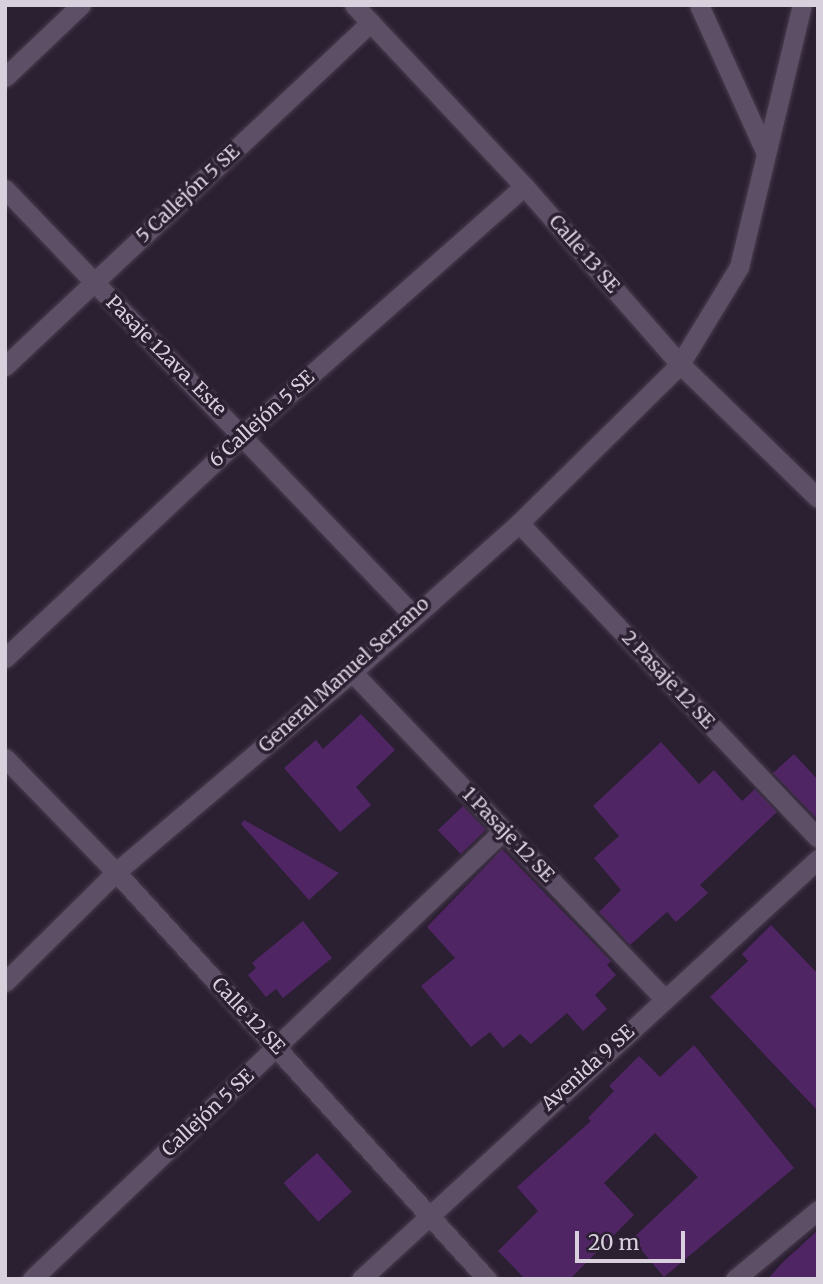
<!DOCTYPE html>
<html>
<head>
<meta charset="utf-8">
<style>
	body { margin:0 }
	#map { position:relative; width:823px; height:1284px; overflow:hidden; background:#2b1f32; font-family:Merriweather,serif }
	div>[style] { position:absolute }
	[style*='--x'] { left:calc(var(--x)*1px); top:calc(var(--y)*1px); width:calc(var(--w)*1px); rotate:calc(var(--a)*1deg) }
	.building>* { inset:0; background:#502564; transform-origin:0 0 }
	.roads { filter:drop-shadow(0 0 2px #473c4d) drop-shadow(0 0 2px #473c4d) }
	.service>* { height:19px; margin:-9.5px; padding:0 9.5px; transform-origin:9.5px; border-radius:9.5px; background:#5d4f65 }
	.minor>* { height:19px; margin:-9.5px; padding:0 9.5px; transform-origin:9.5px; border-radius:9.5px; background:#5d4f65 }
	span { translate:-50% -50%; white-space:nowrap; text-align:center; line-height:1.15; -webkit-text-stroke:7px #2b1f32; paint-order:stroke }
	.street-label { font-size:19px; color:#d8d0dd }
	.frame { position:absolute; inset:0; border:7px solid #d8d0dd; pointer-events:none }
	.scale { position:absolute; left:575px; top:1231px; width:110px; height:32px; box-sizing:border-box; border:4px solid #d8d0dd; border-top:0; padding-left:9px; font-size:21px; line-height:24px; white-space:nowrap; color:#d8d0dd; -webkit-text-stroke:5px #2b1f32; paint-order:stroke }
</style>
</head>
<body>
<div id="map">
	<div class="building">
		<i style="clip-path:polygon(361px 714px,395px 750px,356px 787px,371px 805px,340px 832px,284px 768px,316px 740px,323px 749px)"></i>
		<i style="clip-path:polygon(661px 742px,699px 784px,714px 770px,742px 801px,755px 789px,777px 812px,700px 885px,708px 893px,676px 922px,667px 912px,630px 945px,599px 912px,621px 890px,594px 858px,619px 836px,593px 806px)"></i>
		<i style="clip-path:polygon(794px 754px,818px 780px,818px 820px,773px 773px)"></i>
		<i style="left:463px;top:806px;width:33px;height:35px;rotate:46deg"></i>
		<i style="clip-path:polygon(244px 820px,339px 873px,309px 900px,241px 824px)"></i>
		<i style="clip-path:polygon(502px 849px,611px 961px,607px 965px,616px 975px,595px 995px,607px 1009px,583px 1031px,567px 1013px,531px 1044px,520px 1034px,503px 1048px,490px 1032px,471px 1047px,421px 986px,455px 958px,427px 927px)"></i>
		<i style="clip-path:polygon(303px 921px,332px 958px,283px 998px,276px 989px,266px 997px,248px 975px,256px 968px,252px 963px)"></i>
		<i style="clip-path:polygon(771px 925px,818px 974px,818px 1111px,710px 997px,748px 961px,742px 954px)"></i>
		<i style="clip-path:polygon(694px 1045px,794px 1168px,664px 1277px,632px 1239px,698px 1177px,655px 1133px,604px 1183px,634px 1215px,570px 1279px,525px 1279px,498px 1251px,538px 1211px,517px 1187px,591px 1121px,588px 1118px,614px 1091px,609px 1086px,639px 1056px,660px 1077px)"></i>
		<i style="left:317px;top:1153px;width:52px;height:45px;rotate:48deg"></i>
		<i style="clip-path:polygon(818px 1230px,818px 1279px,768px 1279px,783px 1262px)"></i>
	</div>
	<div class="roads">
		<div class="service">
			<i style="--x:699;--y:5;--w:158;--a:65.7"></i>
			<i style="--x:680;--y:364;--w:114;--a:-58.7"></i>
			<i style="--x:739;--y:267;--w:269;--a:-76.5"></i>
		</div>
		<div class="minor">
			<i style="--x:354;--y:5;--w:248;--a:46.8"></i>
			<i style="--x:524;--y:186;--w:237;--a:48.8"></i>
			<i style="--x:680;--y:364;--w:192;--a:44.2"></i>
			<i style="--x:5;--y:77;--w:105;--a:-43.5"></i>
			<i style="--x:5;--y:189;--w:588;--a:46.24"></i>
			<i style="--x:5;--y:366;--w:502;--a:-43.23"></i>
			<i style="--x:519;--y:523;--w:434;--a:46.5"></i>
			<i style="--x:5;--y:658;--w:328;--a:-43.1"></i>
			<i style="--x:244;--y:434;--w:374;--a:-41.5"></i>
			<i style="--x:352;--y:672;--w:451;--a:46.3"></i>
			<i style="--x:5;--y:758;--w:159;--a:45.8"></i>
			<i style="--x:116;--y:872;--w:551;--a:47.65"></i>
			<i style="--x:5;--y:982;--w:156;--a:-44.7"></i>
			<i style="--x:116;--y:872;--w:309;--a:-40.3"></i>
			<i style="--x:352;--y:672;--w:224;--a:-41.7"></i>
			<i style="--x:519;--y:523;--w:226;--a:-44.6"></i>
			<i style="--x:32;--y:1279;--w:650;--a:-43.57"></i>
			<i style="--x:361;--y:1279;--w:621;--a:-42.58"></i>
			<i style="--x:735;--y:1279;--w:108;--a:-39.7"></i>
		</div>
	</div>
	<div class="street-label">
		<span style="left:188px;top:194px;rotate:-43deg">5 Callejón 5 SE</span>
		<span style="left:584px;top:254px;rotate:49deg">Calle 13 SE</span>
		<span style="left:166px;top:356px;rotate:45deg">Pasaje 12ava. Este</span>
		<span style="left:262px;top:419px;rotate:-42deg">6 Callejón 5 SE</span>
		<span style="left:344px;top:675px;rotate:-42deg">General Manuel Serrano</span>
		<span style="left:668px;top:680px;rotate:47deg">2 Pasaje 12 SE</span>
		<span style="left:508px;top:835px;rotate:46deg">1 Pasaje 12 SE</span>
		<span style="left:248px;top:1016px;rotate:47deg">Calle 12 SE</span>
		<span style="left:588px;top:1068px;rotate:-42deg">Avenida 9 SE</span>
		<span style="left:208px;top:1113px;rotate:-43deg">Callejón 5 SE</span>
	</div>
	<div class="frame"></div>
	<div class="scale">20 m</div>
</div>
</body>
</html>
